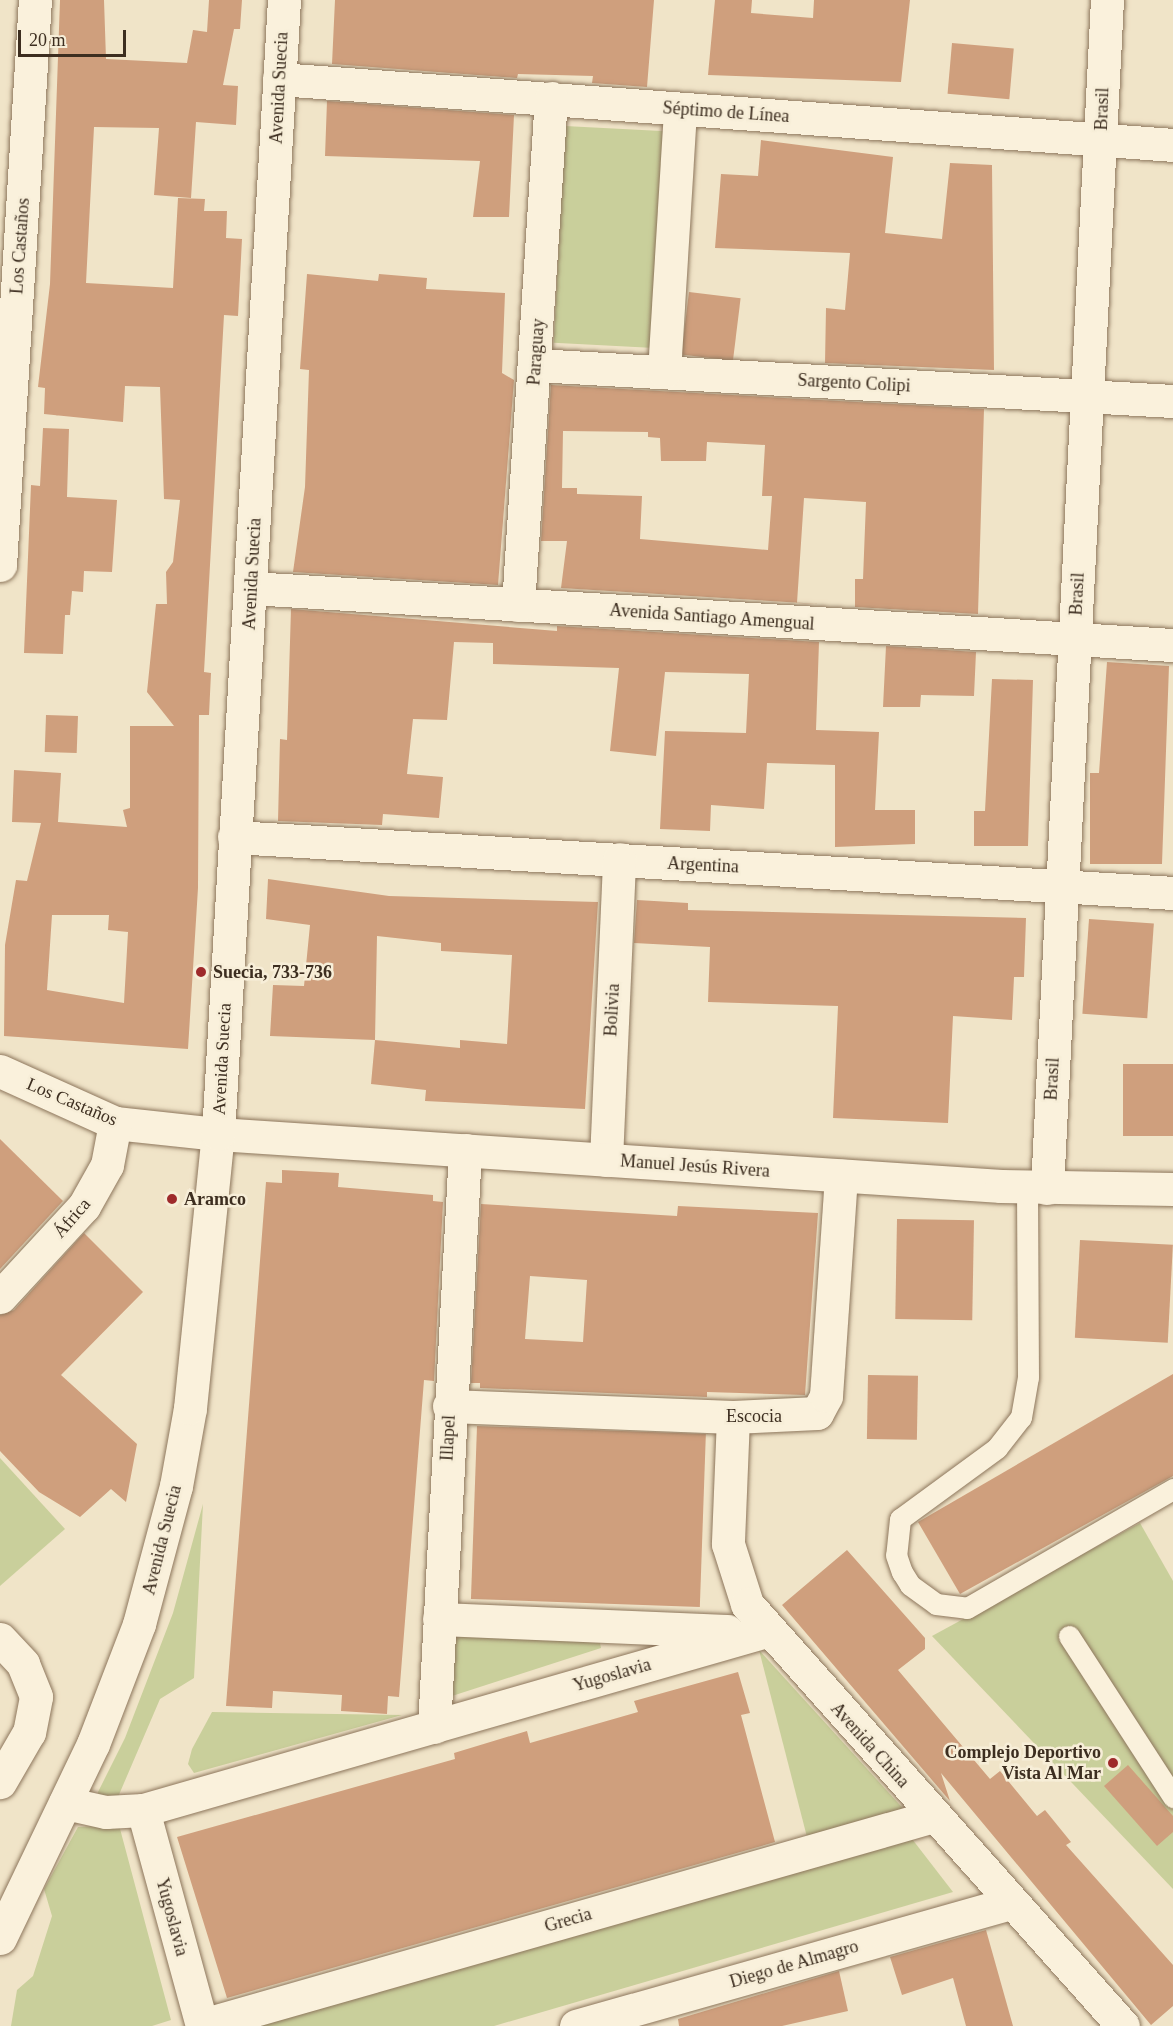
<!DOCTYPE html>
<html>
<head>
<meta charset="utf-8">
<style>
	body { margin:0 }
	#map { position:relative; width:1173px; height:2026px; overflow:hidden; background:#f0e4c8; font-family:Georgia,serif }
	div>[style] { position:absolute }
	[style*='--x'] { left:calc(var(--x)*1px); top:calc(var(--y)*1px); width:calc(var(--w)*1px); rotate:calc(var(--a)*1deg) }
	.green>* { inset:0; background:#c9cf9b; transform-origin:0 0 }
	.building>* { inset:0; background:#cf9f7d; transform-origin:0 0 }
	.roads { filter:drop-shadow(0 0 2px #8d765c) drop-shadow(0 0 2px #8d765c) }
	.service>* { height:21px; margin:-10.5px; padding:0 10.5px; transform-origin:10.5px; border-radius:10.5px; background:#faf1dc }
	.minor>* { height:33px; margin:-16.5px; padding:0 16.5px; transform-origin:16.5px; border-radius:16.5px; background:#faf1dc }
	.tertiary>* { height:33px; margin:-16.5px; padding:0 16.5px; transform-origin:16.5px; border-radius:16.5px; background:#faf1dc }
	.secondary>* { height:33px; margin:-16.5px; padding:0 16.5px; transform-origin:16.5px; border-radius:16.5px; background:#faf1dc }
	.dots>* { width:16px; height:16px; translate:-50% -50%; box-sizing:border-box; border:3px solid #f7eed8; border-radius:50% }
	span { translate:-50% -50%; white-space:nowrap; text-align:center; line-height:1.15; -webkit-text-stroke:5px #f7eed8; paint-order:stroke }
	.street-label { font-size:18px; color:#3d2e20 }
	.poi-label { font-size:18px; color:#3d2e20; font-weight:700 }
	.left { translate:0 -50%; text-align:left }
	.right { translate:-100% -50%; text-align:right }
	.scale { position:absolute; left:18px; top:30px; width:108px; height:27px; box-sizing:border-box; border:3px solid #3d2e20; border-top:0; padding-left:8px; font-size:18px; line-height:21px; white-space:nowrap; color:#3d2e20; -webkit-text-stroke:4px #f7eed8; paint-order:stroke }
</style>
</head>
<body>
<div id="map">
	<div class="green">
		<i style="left:565px;top:126px;width:101px;height:217px;rotate:3deg"></i>
		<i style="clip-path:polygon(0 1458px,65px 1529px,0 1586px)"></i>
		<i style="clip-path:polygon(203px 1504px,194px 1678px,160px 1699px,115px 1804px,99px 1800px,98px 1792px,125px 1738px,173px 1613px)"></i>
		<i style="clip-path:polygon(1140px 1523px,1173px 1581px,1173px 1889px,932px 1636px)"></i>
		<i style="clip-path:polygon(456px 1633px,600px 1643px,601px 1648px,452px 1696px)"></i>
		<i style="clip-path:polygon(759px 1650px,909px 1815px,808px 1841px)"></i>
		<i style="clip-path:polygon(212px 1712px,402px 1715px,194px 1773px,188px 1764px,192px 1749px)"></i>
		<i style="clip-path:polygon(119px 1825px,171px 2020px,152px 2026px,11px 2026px,17px 1990px,33px 1976px,52px 1916px,44px 1889px,78px 1827px)"></i>
		<i style="clip-path:polygon(909px 1835px,953px 1892px,494px 2026px,250px 2026px)"></i>
	</div>
	<div class="building">
		<i style="clip-path:polygon(evenodd,60px 0,104px 0,106px 59px,187px 63px,193px 30px,207px 32px,209px 0,242px 0,240px 29px,234px 29px,223px 85px,238px 86px,236px 125px,196px 122px,191px 198px,154px 195px,159px 128px,94px 127px,86px 283px,173px 288px,178px 198px,205px 199px,204px 211px,227px 211px,226px 238px,242px 239px,238px 316px,224px 315px,204px 672px,211px 673px,209px 715px,199px 715px,198px 888px,188px 1049px,4px 1036px,5px 945px,16px 880px,27px 881px,41px 823px,12px 822px,14px 770px,61px 773px,58px 822px,127px 827px,123px 810px,130px 808px,130px 726px,174px 726px,147px 692px,156px 604px,167px 604px,166px 572px,173px 562px,180px 500px,164px 499px,160px 387px,125px 386px,123px 422px,44px 414px,45px 388px,38px 387px,50px 284px,60px 0,52px 915px,109px 915px,108px 930px,128px 932px,124px 1003px,47px 990px,52px 915px)"></i>
		<i style="clip-path:polygon(335px 0,654px 0,647px 87px,592px 83px,593px 76px,518px 74px,517px 78px,332px 64px)"></i>
		<i style="clip-path:polygon(715px 0,752px 0,751px 13px,813px 18px,814px 0,910px 0,901px 82px,708px 75px)"></i>
		<i style="left:952px;top:43px;width:62px;height:51px;rotate:5deg"></i>
		<i style="clip-path:polygon(327px 101px,514px 115px,509px 217px,473px 217px,480px 161px,325px 156px)"></i>
		<i style="clip-path:polygon(761px 140px,893px 157px,885px 233px,942px 239px,950px 163px,992px 165px,994px 370px,825px 363px,826px 308px,845px 310px,850px 253px,715px 248px,721px 174px,758px 176px)"></i>
		<i style="clip-path:polygon(307px 274px,378px 281px,379px 274px,427px 278px,426px 289px,505px 293px,502px 373px,514px 380px,498px 585px,293px 572px,305px 487px,309px 370px,300px 369px)"></i>
		<i style="left:689px;top:292px;width:52px;height:63px;rotate:7deg"></i>
		<i style="clip-path:polygon(evenodd,551px 385px,984px 409px,978px 614px,855px 607px,855px 579px,863px 579px,866px 502px,804px 498px,797px 603px,820px 604px,561px 588px,567px 541px,541px 541px,551px 385px,563px 431px,648px 432px,648px 437px,660px 438px,661px 461px,706px 461px,707px 442px,765px 445px,762px 496px,772px 496px,768px 550px,640px 539px,642px 496px,577px 494px,577px 488px,562px 488px,563px 431px)"></i>
		<i style="clip-path:polygon(43px 428px,69px 429px,67px 497px,117px 500px,112px 572px,84px 571px,83px 592px,72px 591px,70px 615px,65px 615px,63px 654px,24px 653px,31px 485px,40px 486px)"></i>
		<i style="clip-path:polygon(291px 609px,557px 631px,557px 626px,819px 642px,816px 730px,879px 732px,875px 810px,915px 810px,915px 844px,835px 847px,835px 765px,767px 763px,764px 809px,711px 805px,710px 831px,660px 829px,665px 731px,746px 733px,749px 674px,665px 672px,656px 756px,610px 751px,619px 668px,493px 664px,493px 643px,454px 642px,447px 720px,413px 719px,407px 774px,443px 777px,439px 818px,383px 814px,382px 825px,278px 821px,280px 739px,287px 740px)"></i>
		<i style="clip-path:polygon(886px 646px,976px 652px,974px 696px,921px 695px,920px 707px,883px 707px)"></i>
		<i style="clip-path:polygon(1107px 662px,1169px 666px,1162px 864px,1090px 864px,1090px 773px,1099px 773px)"></i>
		<i style="clip-path:polygon(992px 679px,1033px 680px,1028px 846px,974px 846px,974px 811px,985px 811px)"></i>
		<i style="left:46px;top:715px;width:32px;height:37px;rotate:2deg"></i>
		<i style="clip-path:polygon(268px 879px,389px 896px,598px 902px,585px 1109px,425px 1101px,426px 1090px,371px 1084px,375px 1040px,460px 1048px,460px 1040px,507px 1044px,512px 955px,441px 951px,441px 943px,377px 936px,375px 1040px,270px 1036px,273px 985px,304px 986px,310px 925px,266px 919px)"></i>
		<i style="clip-path:polygon(637px 900px,688px 903px,688px 910px,1026px 918px,1024px 977px,1014px 977px,1012px 1020px,953px 1016px,948px 1123px,833px 1118px,838px 1006px,708px 1002px,710px 947px,634px 943px)"></i>
		<i style="left:1089px;top:919px;width:65px;height:95px;rotate:4deg"></i>
		<i style="left:1123px;top:1064px;width:50px;height:72px"></i>
		<i style="clip-path:polygon(0 1139px,63px 1201px,0 1269px)"></i>
		<i style="clip-path:polygon(282px 1170px,339px 1173px,338px 1187px,433px 1195px,433px 1201px,443px 1202px,434px 1381px,424px 1380px,399px 1697px,388px 1696px,387px 1714px,341px 1711px,342px 1695px,273px 1691px,272px 1708px,226px 1706px,266px 1182px,282px 1183px)"></i>
		<i style="clip-path:polygon(evenodd,481px 1204px,677px 1216px,678px 1206px,818px 1213px,805px 1395px,707px 1392px,707px 1397px,480px 1388px,480px 1383px,471px 1383px,481px 1204px,530px 1276px,587px 1280px,583px 1342px,525px 1339px,530px 1276px)"></i>
		<i style="left:897px;top:1219px;width:77px;height:100px;rotate:1deg"></i>
		<i style="clip-path:polygon(84px 1233px,143px 1292px,61px 1375px,137px 1444px,126px 1502px,111px 1489px,80px 1517px,39px 1492px,0 1451px,0 1315px,14px 1310px)"></i>
		<i style="left:1080px;top:1240px;width:93px;height:98px;rotate:3deg"></i>
		<i style="clip-path:polygon(1173px 1374px,1173px 1476px,960px 1594px,918px 1522px)"></i>
		<i style="left:868px;top:1375px;width:50px;height:64px;rotate:1deg"></i>
		<i style="left:477px;top:1426px;width:229px;height:173px;rotate:2deg"></i>
		<i style="clip-path:polygon(847px 1550px,925px 1638px,925px 1649px,898px 1670px,990px 1779px,1000px 1771px,1037px 1816px,1045px 1810px,1071px 1842px,1066px 1845px,1173px 1965px,1173px 2006px,1151px 2025px,941px 1773px,950px 1801px,782px 1605px)"></i>
		<i style="clip-path:polygon(738px 1672px,750px 1713px,741px 1715px,775px 1842px,227px 1998px,177px 1837px,455px 1759px,454px 1753px,527px 1731px,530px 1743px,638px 1712px,634px 1701px)"></i>
		<i style="clip-path:polygon(1128px 1765px,1173px 1816px,1173px 1832px,1157px 1846px,1104px 1786px)"></i>
		<i style="clip-path:polygon(986px 1930px,1013px 2026px,966px 2026px,953px 1978px,902px 1995px,890px 1957px)"></i>
		<i style="clip-path:polygon(839px 1971px,848px 2011px,782px 2026px,679px 2026px,678px 2019px)"></i>
	</div>
	<div class="roads">
		<div class="service">
			<i style="--x:1027;--y:1187;--w:190;--a:89.7"></i>
			<i style="--x:1028;--y:1377;--w:41;--a:99.9"></i>
			<i style="--x:1021;--y:1417;--w:39;--a:128"></i>
			<i style="--x:997;--y:1448;--w:120;--a:143.8"></i>
			<i style="--x:900;--y:1519;--w:36;--a:96"></i>
			<i style="--x:896;--y:1555;--w:18;--a:71"></i>
			<i style="--x:902;--y:1572;--w:15;--a:58"></i>
			<i style="--x:910;--y:1585;--w:32;--a:36"></i>
			<i style="--x:936;--y:1604;--w:31;--a:7"></i>
			<i style="--x:967;--y:1608;--w:238;--a:-30"></i>
			<i style="--x:1069;--y:1636;--w:192;--a:57.1"></i>
		</div>
		<div class="minor">
			<i style="--x:279;--y:79;--w:896;--a:4.22"></i>
			<i style="--x:535;--y:365;--w:639;--a:3.23"></i>
			<i style="--x:664;--y:372;--w:263;--a:-86.5"></i>
			<i style="--x:0;--y:565;--w:566;--a:-86.46"></i>
			<i style="--x:251;--y:588;--w:924;--a:3.54"></i>
			<i style="--x:518;--y:605;--w:508;--a:-86.28"></i>
			<i style="--x:234;--y:837;--w:941;--a:3.41"></i>
			<i style="--x:0;--y:1071;--w:126;--a:24.3"></i>
			<i style="--x:115;--y:1123;--w:104;--a:6.1"></i>
			<i style="--x:606;--y:1160;--w:301;--a:-87.5"></i>
			<i style="--x:1047;--y:1188;--w:1190;--a:-87.11"></i>
			<i style="--x:0;--y:1297;--w:124;--a:-47.3"></i>
			<i style="--x:84;--y:1206;--w:47;--a:-60.7"></i>
			<i style="--x:107;--y:1165;--w:43;--a:-79.2"></i>
			<i style="--x:449;--y:1406;--w:284;--a:2.2"></i>
			<i style="--x:733;--y:1417;--w:84;--a:-2.7"></i>
			<i style="--x:817;--y:1413;--w:19;--a:-62"></i>
			<i style="--x:826;--y:1396;--w:221;--a:-86.1"></i>
			<i style="--x:733;--y:1417;--w:127;--a:92.3"></i>
			<i style="--x:728;--y:1544;--w:63;--a:72.4"></i>
			<i style="--x:747;--y:1604;--w:565;--a:48.3"></i>
			<i style="--x:439;--y:1619;--w:289;--a:2.4"></i>
			<i style="--x:0;--y:1639;--w:34;--a:47"></i>
			<i style="--x:23;--y:1664;--w:35;--a:68"></i>
			<i style="--x:36;--y:1697;--w:36;--a:101"></i>
			<i style="--x:29;--y:1732;--w:58;--a:120.1"></i>
			<i style="--x:434;--y:1727;--w:578;--a:-86.92"></i>
			<i style="--x:65;--y:1803;--w:42;--a:12.4"></i>
			<i style="--x:106;--y:1812;--w:37;--a:-3"></i>
			<i style="--x:143;--y:1810;--w:648;--a:-16.03"></i>
			<i style="--x:143;--y:1810;--w:223;--a:74.7"></i>
			<i style="--x:202;--y:2025;--w:761;--a:-15.94"></i>
			<i style="--x:576;--y:2026;--w:453;--a:-15.8"></i>
		</div>
		<div class="tertiary">
			<i style="--x:218;--y:1134;--w:785;--a:3.8"></i>
			<i style="--x:1001;--y:1186;--w:172;--a:1"></i>
		</div>
		<div class="secondary">
			<i style="--x:0;--y:1938;--w:215;--a:-64.4"></i>
			<i style="--x:93;--y:1744;--w:129;--a:-69"></i>
			<i style="--x:139;--y:1624;--w:143;--a:-75"></i>
			<i style="--x:176;--y:1486;--w:79;--a:-79.8"></i>
			<i style="--x:190;--y:1408;--w:275;--a:-84.2"></i>
			<i style="--x:218;--y:1134;--w:1136;--a:-86.67"></i>
		</div>
	</div>
	<div class="dots">
		<i style="left:201px;top:972px;background:#9e2a2b"></i>
		<i style="left:172px;top:1199px;background:#9e2a2b"></i>
		<i style="left:1113px;top:1763px;background:#9e2a2b"></i>
	</div>
	<div class="street-label">
		<span style="left:279px;top:88px;rotate:-87deg">Avenida Suecia</span>
		<span style="left:1102px;top:109px;rotate:-88deg">Brasil</span>
		<span style="left:726px;top:112px;rotate:4deg">Séptimo de Línea</span>
		<span style="left:20px;top:246px;rotate:-86deg">Los Castaños</span>
		<span style="left:536px;top:352px;rotate:-86deg">Paraguay</span>
		<span style="left:854px;top:383px;rotate:3deg">Sargento Colipi</span>
		<span style="left:252px;top:574px;rotate:-87deg">Avenida Suecia</span>
		<span style="left:1077px;top:594px;rotate:-87deg">Brasil</span>
		<span style="left:712px;top:617px;rotate:4deg">Avenida Santiago Amengual</span>
		<span style="left:703px;top:865px;rotate:3deg">Argentina</span>
		<span style="left:612px;top:1010px;rotate:-87deg">Bolivia</span>
		<span style="left:222px;top:1059px;rotate:-87deg">Avenida Suecia</span>
		<span style="left:1052px;top:1079px;rotate:-87deg">Brasil</span>
		<span style="left:72px;top:1102px;rotate:23deg">Los Castaños</span>
		<span style="left:695px;top:1166px;rotate:4deg">Manuel Jesús Rivera</span>
		<span style="left:72px;top:1218px;rotate:-49deg">África</span>
		<span style="left:754px;top:1416px">Escocia</span>
		<span style="left:448px;top:1438px;rotate:-87deg">Illapel</span>
		<span style="left:162px;top:1540px;rotate:-76deg">Avenida Suecia</span>
		<span style="left:612px;top:1675px;rotate:-16deg">Yugoslavia</span>
		<span style="left:870px;top:1745px;rotate:48deg">Avenida China</span>
		<span style="left:172px;top:1917px;rotate:75deg">Yugoslavia</span>
		<span style="left:568px;top:1920px;rotate:-16deg">Grecia</span>
		<span style="left:794px;top:1964px;rotate:-16deg">Diego de Almagro</span>
	</div>
	<div class="poi-label">
		<span class="left" style="left:213px;top:972px">Suecia, 733-736</span>
		<span class="left" style="left:184px;top:1199px">Aramco</span>
		<span class="right" style="left:1101px;top:1763px">Complejo Deportivo<br>Vista Al Mar</span>
	</div>
	<div class="scale">20 m</div>
</div>
</body>
</html>
